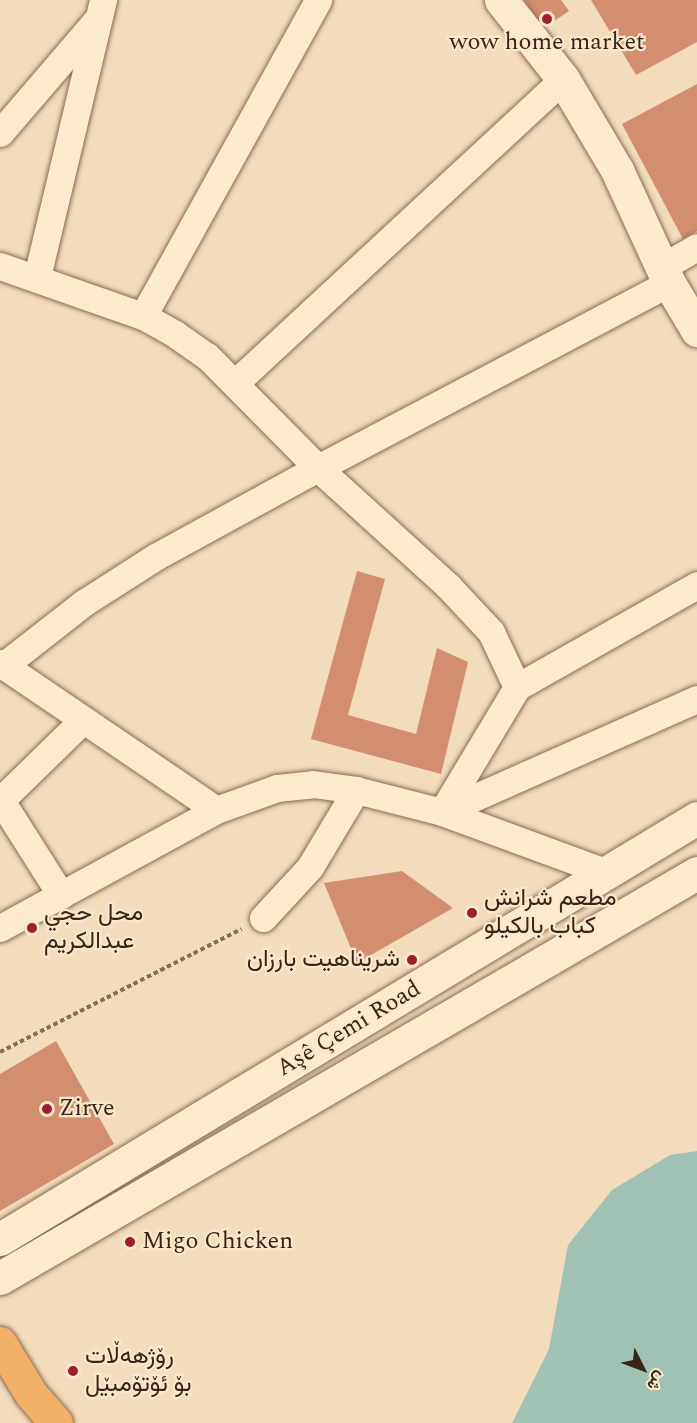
<!DOCTYPE html>
<html>
<head>
<meta charset="utf-8">
<style>
	body { margin:0 }
	#map { position:relative; width:697px; height:1423px; overflow:hidden; background:#f2dcbb; font-family:Spectral,Vazirmatn,serif }
	div>[style] { position:absolute }
	[style*='--x'] { left:calc(var(--x)*1px); top:calc(var(--y)*1px); width:calc(var(--w)*1px); rotate:calc(var(--a)*1deg) }
	.water>* { inset:0; background:#9fc2b4 }
	.building>* { inset:0; background:#d38e6d }
	.path>* { height:4px; margin-top:-2px; transform-origin:0; background:repeating-linear-gradient(90deg,#8a6b53 0 4.5px,transparent 0 7.5px) }
	.roads { filter:drop-shadow(0 0 2px #8a6b53) drop-shadow(0 0 2px #8a6b53) }
	.minor>* { height:27px; margin:-13.5px; padding:0 13.5px; transform-origin:13.5px; border-radius:13.5px; background:#fceace }
	.tertiary>* { height:33px; margin:-16.5px; padding:0 16.5px; transform-origin:16.5px; border-radius:16.5px; background:#fceace }
	.secondary>* { height:33px; margin:-16.5px; padding:0 16.5px; transform-origin:16.5px; border-radius:16.5px; background:#fceace }
	.trunk>* { height:33px; margin:-16.5px; padding:0 16.5px; transform-origin:16.5px; border-radius:16.5px; background:#f2af68 }
	.dots>* { width:16px; height:16px; translate:-50% -50%; box-sizing:border-box; border:3px solid #f8e7cb; border-radius:50% }
	span { translate:-50% -50%; white-space:nowrap; text-align:center; line-height:1.15; -webkit-text-stroke:4.5px #f8e7cb; paint-order:stroke }
	.poi-label { font-size:24px; color:#37251a }
	.left { translate:0 -50%; text-align:left }
	.right { translate:-100% -50%; text-align:right }
	.street-label { font-size:24px; color:#37251a }
	.north { position:absolute; left:613px; top:1339px; width:60px; height:60px; -webkit-text-stroke:4px #f8e7cb; paint-order:stroke; rotate:132deg; font-size:16px; font-weight:700; line-height:24px; text-align:center; color:#37251a }
	.north::after { content:''; display:block; margin:auto; width:21px; height:27px; background:#37251a; clip-path:polygon(50% 0,100% 100%,50% 72%,0 100%) }
</style>
</head>
<body>
<div id="map">
	<div class="water">
		<i style="clip-path:polygon(697px 1151px,697px 1423px,512px 1423px,549px 1349px,568px 1245px,612px 1190px,670px 1155px)"></i>
	</div>
	<div class="building">
		<i style="clip-path:polygon(524px 0,561px 0,569px 11px,544px 28px)"></i>
		<i style="clip-path:polygon(591px 0,697px 0,697px 42px,636px 75px)"></i>
		<i style="clip-path:polygon(697px 84px,697px 231px,683px 239px,622px 124px)"></i>
		<i style="clip-path:polygon(357px 571px,385px 579px,348px 715px,416px 734px,437px 648px,468px 662px,441px 774px,311px 739px)"></i>
		<i style="clip-path:polygon(402px 871px,453px 908px,357px 963px,324px 883px)"></i>
		<i style="clip-path:polygon(56px 1041px,114px 1144px,0 1211px,0 1074px)"></i>
	</div>
	<div class="path">
		<i style="--x:0;--y:1052;--w:271;--a:-27"></i>
	</div>
	<div class="roads">
		<div class="minor">
			<i style="--x:0;--y:133;--w:146;--a:-49.4"></i>
			<i style="--x:0;--y:266;--w:151;--a:19.3"></i>
			<i style="--x:143;--y:316;--w:37;--a:29"></i>
			<i style="--x:175;--y:334;--w:39;--a:35"></i>
			<i style="--x:207;--y:356;--w:158;--a:45.3"></i>
			<i style="--x:318;--y:468;--w:397;--a:-27.8"></i>
			<i style="--x:662;--y:267;--w:40;--a:-29.7"></i>
			<i style="--x:37;--y:277;--w:285;--a:-76.6"></i>
			<i style="--x:143;--y:316;--w:361;--a:-61"></i>
			<i style="--x:235;--y:383;--w:447;--a:-42.8"></i>
			<i style="--x:0;--y:663;--w:261;--a:34.2"></i>
			<i style="--x:3;--y:666;--w:104;--a:-38"></i>
			<i style="--x:85;--y:602;--w:85;--a:-32.6"></i>
			<i style="--x:157;--y:556;--w:183;--a:-28.7"></i>
			<i style="--x:318;--y:468;--w:176;--a:42.2"></i>
			<i style="--x:448;--y:586;--w:63;--a:46.9"></i>
			<i style="--x:491;--y:632;--w:61;--a:64.7"></i>
			<i style="--x:517;--y:687;--w:207;--a:-29.5"></i>
			<i style="--x:0;--y:799;--w:114;--a:57.6"></i>
			<i style="--x:2;--y:799;--w:112;--a:-44.3"></i>
			<i style="--x:442;--y:812;--w:279;--a:-23.9"></i>
			<i style="--x:442;--y:812;--w:146;--a:-59"></i>
			<i style="--x:263;--y:918;--w:69;--a:-47.3"></i>
			<i style="--x:310;--y:867;--w:90;--a:-59.1"></i>
			<i style="--x:0;--y:928;--w:246;--a:-28.6"></i>
			<i style="--x:216;--y:810;--w:65;--a:-19.8"></i>
			<i style="--x:277;--y:788;--w:36;--a:-6"></i>
			<i style="--x:313;--y:784;--w:43;--a:7.9"></i>
			<i style="--x:356;--y:790;--w:89;--a:14.3"></i>
			<i style="--x:442;--y:812;--w:177;--a:20.2"></i>
		</div>
		<div class="tertiary">
			<i style="--x:501;--y:0;--w:100;--a:51.9"></i>
			<i style="--x:563;--y:79;--w:106;--a:59.3"></i>
			<i style="--x:617;--y:170;--w:124;--a:65.3"></i>
			<i style="--x:669;--y:283;--w:55;--a:59.2"></i>
		</div>
		<div class="secondary">
			<i style="--x:0;--y:1239;--w:814;--a:-31.13"></i>
			<i style="--x:0;--y:1278;--w:806;--a:-30.16"></i>
		</div>
		<div class="trunk">
			<i style="--x:0;--y:1343;--w:60;--a:58.7"></i>
			<i style="--x:31;--y:1394;--w:38;--a:49"></i>
		</div>
	</div>
	<div class="dots">
		<i style="left:547px;top:19px;background:#9e1e2b"></i>
		<i style="left:472px;top:913px;background:#9e1e2b"></i>
		<i style="left:32px;top:928px;background:#9e1e2b"></i>
		<i style="left:412px;top:960px;background:#9e1e2b"></i>
		<i style="left:47px;top:1109px;background:#9e1e2b"></i>
		<i style="left:130px;top:1242px;background:#9e1e2b"></i>
		<i style="left:73px;top:1371px;background:#9e1e2b"></i>
	</div>
	<div class="poi-label">
		<span style="left:547px;top:43px">wow home market</span>
		<span class="left" style="left:484px;top:913px">مطعم شرانش<br>كباب بالكيلو</span>
		<span class="left" style="left:44px;top:928px">محل حجي<br>عبدالكريم</span>
		<span class="right" style="left:400px;top:960px">شريناهيت بارزان</span>
		<span class="left" style="left:59px;top:1109px">Zirve</span>
		<span class="left" style="left:142px;top:1242px">Migo Chicken</span>
		<span class="left" style="left:85px;top:1371px">رۆژهەڵات<br>بۆ ئۆتۆمبێل</span>
	</div>
	<div class="street-label">
		<span style="left:349px;top:1029px;rotate:-31deg">Aşê Çemi Road</span>
	</div>
	<div class="north">ش</div>
</div>
</body>
</html>
